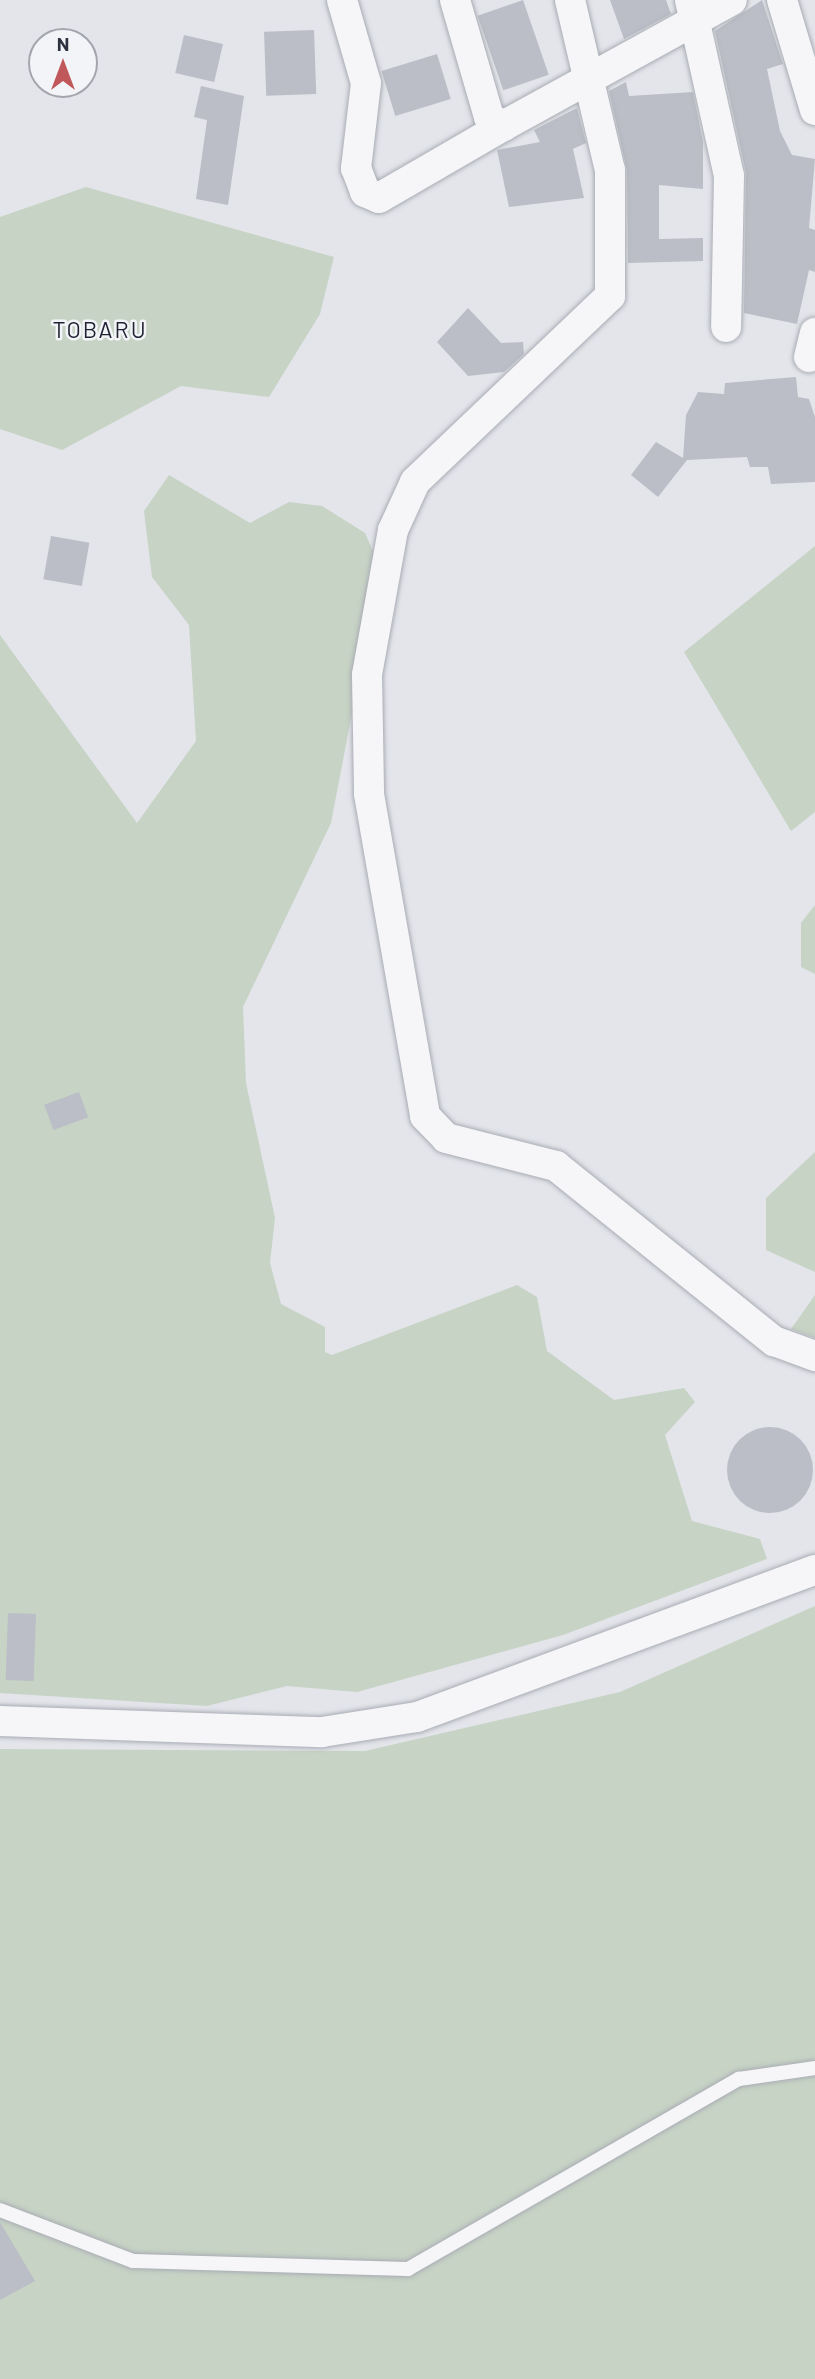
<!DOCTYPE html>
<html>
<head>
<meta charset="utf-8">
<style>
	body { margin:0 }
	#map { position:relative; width:815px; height:2379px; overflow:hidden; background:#e3e5ea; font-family:Barlow,sans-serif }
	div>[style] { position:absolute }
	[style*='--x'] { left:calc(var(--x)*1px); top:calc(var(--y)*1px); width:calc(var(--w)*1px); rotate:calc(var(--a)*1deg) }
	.green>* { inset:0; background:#c7d3c5 }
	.building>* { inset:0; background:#bbbec6; transform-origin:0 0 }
	.round { border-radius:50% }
	.roads { filter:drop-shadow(0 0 2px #a9acb4) drop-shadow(0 0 2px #a9acb4) }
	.lane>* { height:14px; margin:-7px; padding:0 7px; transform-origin:7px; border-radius:7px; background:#f6f6f8 }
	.street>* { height:30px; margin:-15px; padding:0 15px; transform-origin:15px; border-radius:15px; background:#f6f6f8 }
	span { translate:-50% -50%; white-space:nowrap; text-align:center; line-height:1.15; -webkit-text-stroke:5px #f3f4f7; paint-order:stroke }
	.quarter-label { font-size:23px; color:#1f2331; letter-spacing:2px }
	.north { position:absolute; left:28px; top:28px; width:70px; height:70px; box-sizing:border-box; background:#f3f4f7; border:2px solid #a4a6ae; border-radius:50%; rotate:0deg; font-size:19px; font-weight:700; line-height:28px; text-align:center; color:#2d3240 }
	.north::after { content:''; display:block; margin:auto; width:24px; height:32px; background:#c0575b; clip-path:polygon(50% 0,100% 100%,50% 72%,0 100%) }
</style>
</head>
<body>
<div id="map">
	<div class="green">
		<i style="clip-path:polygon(86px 187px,334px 257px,320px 314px,269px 397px,181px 386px,62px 450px,0 429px,0 217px)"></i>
		<i style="clip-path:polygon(169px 475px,250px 523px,289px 502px,322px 506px,365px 533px,380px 567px,331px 823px,243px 1007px,246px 1083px,275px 1218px,270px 1263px,281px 1304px,325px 1327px,325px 1352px,332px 1355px,517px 1285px,537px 1297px,547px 1351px,614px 1400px,684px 1388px,695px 1402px,665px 1435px,692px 1521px,760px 1539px,767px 1559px,563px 1635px,357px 1692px,287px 1686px,207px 1706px,0 1693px,0 635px,137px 823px,196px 741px,189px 625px,152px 577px,144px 511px)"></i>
		<i style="clip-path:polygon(815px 546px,815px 812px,791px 831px,684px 652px)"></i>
		<i style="clip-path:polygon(815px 905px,815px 974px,801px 967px,801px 923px)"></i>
		<i style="clip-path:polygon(815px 1152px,815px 1272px,766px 1250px,766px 1198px)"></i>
		<i style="clip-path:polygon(815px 1295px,815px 1338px,791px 1329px)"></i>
		<i style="clip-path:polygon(815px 1606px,815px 2379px,0 2379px,0 1749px,365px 1751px,620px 1692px)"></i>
	</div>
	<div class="building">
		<i style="left:523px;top:0;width:79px;height:48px;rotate:71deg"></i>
		<i style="clip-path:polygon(610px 0,666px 0,671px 14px,624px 39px)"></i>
		<i style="clip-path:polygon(762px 0,783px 64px,767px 69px,780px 131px,792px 155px,815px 159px,809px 228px,815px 230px,815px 272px,809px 270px,797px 324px,744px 313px,746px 173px,715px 31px)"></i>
		<i style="left:314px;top:30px;width:64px;height:50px;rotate:88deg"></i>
		<i style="left:184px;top:35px;width:40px;height:39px;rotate:13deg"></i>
		<i style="left:437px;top:54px;width:47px;height:58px;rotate:73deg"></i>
		<i style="clip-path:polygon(626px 82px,629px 96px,693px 92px,703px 142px,703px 189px,659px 185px,659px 239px,703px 238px,703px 261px,628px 263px,627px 170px,609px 91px)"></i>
		<i style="clip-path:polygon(201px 86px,244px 96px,228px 205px,196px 199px,207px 120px,194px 117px)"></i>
		<i style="clip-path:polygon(577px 108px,586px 143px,573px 149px,584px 198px,509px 207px,497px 150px,540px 142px,534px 130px)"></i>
		<i style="clip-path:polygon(468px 308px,501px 343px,523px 342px,524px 354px,504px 372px,468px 376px,437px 342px)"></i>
		<i style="clip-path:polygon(796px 377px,798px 397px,809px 399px,815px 417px,815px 482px,771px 484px,768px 467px,750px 467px,747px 457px,687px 460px,658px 497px,631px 475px,656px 442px,683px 458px,686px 415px,698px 392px,724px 394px,725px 383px)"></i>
		<i style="left:51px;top:536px;width:39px;height:44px;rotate:10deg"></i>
		<i style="left:79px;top:1092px;width:27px;height:37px;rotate:70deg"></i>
		<i class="round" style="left:727px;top:1427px;width:86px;height:86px"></i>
		<i style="left:8px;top:1613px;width:28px;height:67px;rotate:2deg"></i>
		<i style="clip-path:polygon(0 2222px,35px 2281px,0 2300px)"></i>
	</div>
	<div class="roads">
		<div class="lane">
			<i style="--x:0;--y:2210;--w:142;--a:21"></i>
			<i style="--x:133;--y:2261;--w:275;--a:1.7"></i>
			<i style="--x:408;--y:2269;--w:382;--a:-29.9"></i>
			<i style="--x:739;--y:2079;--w:77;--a:-8.2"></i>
		</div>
		<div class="street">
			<i style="--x:342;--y:0;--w:86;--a:73.9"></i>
			<i style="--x:366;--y:83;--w:86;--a:96.7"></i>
			<i style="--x:356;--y:168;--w:26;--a:69"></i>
			<i style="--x:365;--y:192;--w:15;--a:23"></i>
			<i style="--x:379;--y:198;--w:143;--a:-30.1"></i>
			<i style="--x:455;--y:0;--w:122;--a:73.8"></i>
			<i style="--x:489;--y:117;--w:17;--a:33"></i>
			<i style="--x:503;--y:126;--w:261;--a:-28.8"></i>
			<i style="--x:570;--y:0;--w:175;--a:76.8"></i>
			<i style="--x:610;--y:170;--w:126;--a:90"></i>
			<i style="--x:610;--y:296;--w:269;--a:136.4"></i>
			<i style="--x:415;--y:482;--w:53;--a:114.6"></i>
			<i style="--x:393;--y:530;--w:147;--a:100.2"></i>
			<i style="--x:367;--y:675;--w:119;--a:89"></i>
			<i style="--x:369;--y:794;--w:327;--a:80.1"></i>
			<i style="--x:425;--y:1116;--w:30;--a:46"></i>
			<i style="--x:446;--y:1138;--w:114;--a:14.3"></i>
			<i style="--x:556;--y:1166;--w:280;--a:38.8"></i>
			<i style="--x:774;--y:1341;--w:44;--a:20.1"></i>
			<i style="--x:690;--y:0;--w:180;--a:77.5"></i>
			<i style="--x:729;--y:176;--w:151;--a:91.1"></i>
			<i style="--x:782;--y:0;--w:115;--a:73.3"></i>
			<i style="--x:809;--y:357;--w:25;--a:-76"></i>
			<i style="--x:0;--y:1721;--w:322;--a:2"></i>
			<i style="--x:322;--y:1732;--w:96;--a:-9"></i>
			<i style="--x:417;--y:1717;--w:424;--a:-20.3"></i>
		</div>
	</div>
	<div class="quarter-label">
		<span style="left:100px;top:329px">TOBARU</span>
	</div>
	<div class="north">N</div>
</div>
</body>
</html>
